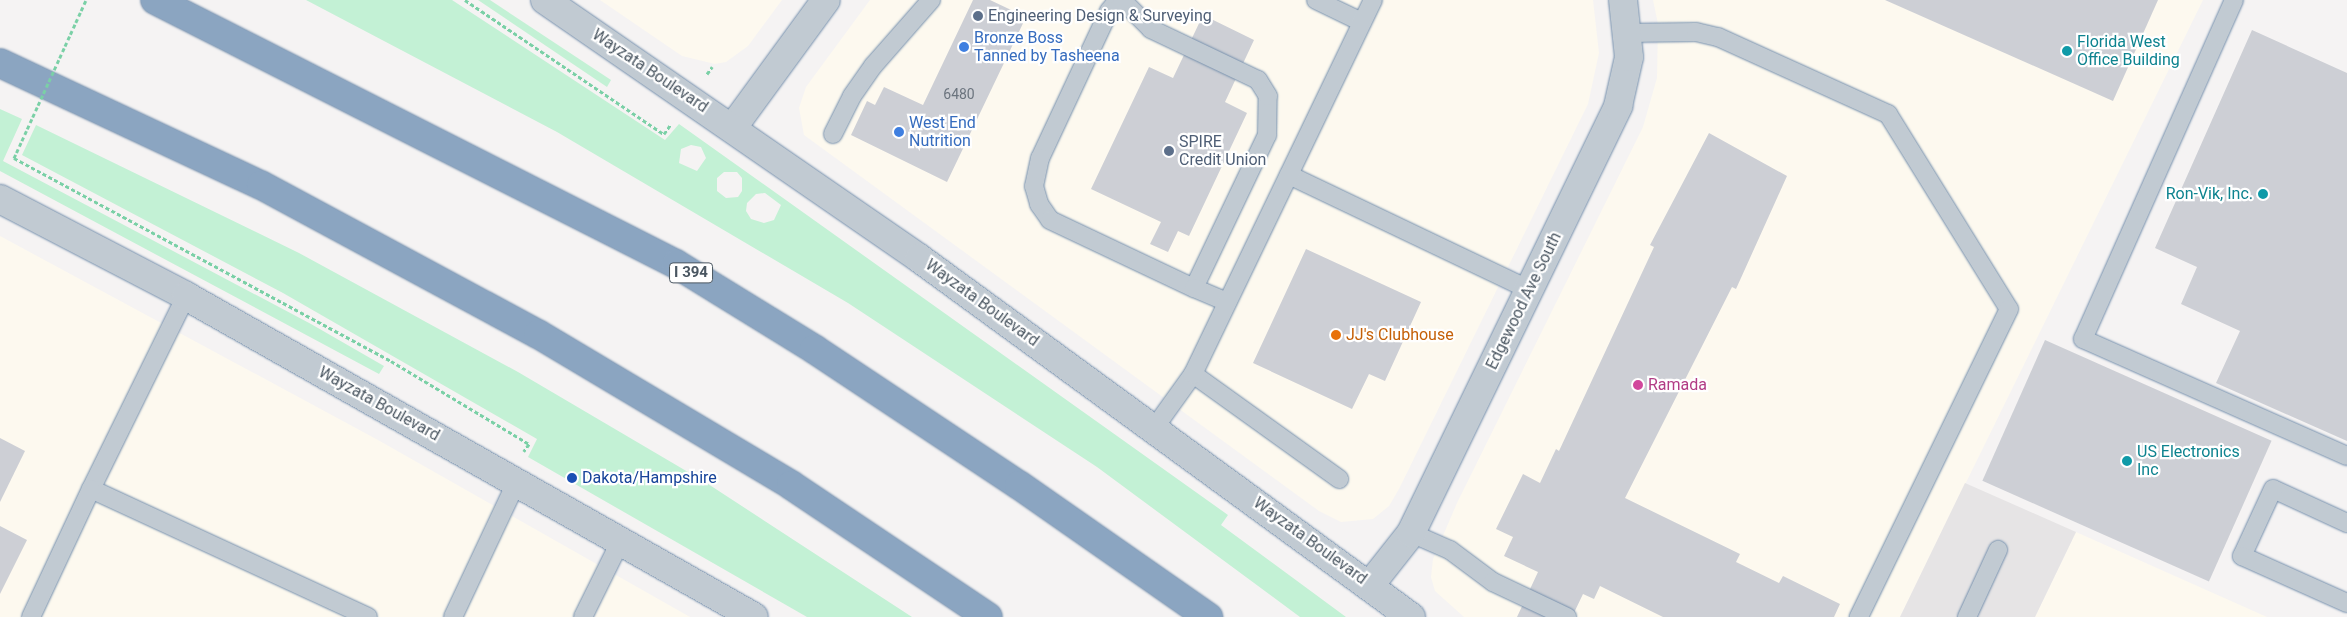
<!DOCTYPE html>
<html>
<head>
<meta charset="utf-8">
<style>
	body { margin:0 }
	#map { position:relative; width:2347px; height:617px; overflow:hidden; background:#f5f3f3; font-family:Roboto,sans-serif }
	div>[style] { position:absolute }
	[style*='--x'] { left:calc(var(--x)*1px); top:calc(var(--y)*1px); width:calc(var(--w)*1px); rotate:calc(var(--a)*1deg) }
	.commercial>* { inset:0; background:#fdf9ef }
	.education>* { inset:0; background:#e6e4e5 }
	.green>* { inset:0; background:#c3f1d5 }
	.building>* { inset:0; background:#cdcfd5; transform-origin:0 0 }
	.path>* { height:3px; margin-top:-1.5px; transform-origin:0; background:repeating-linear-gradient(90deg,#7ad0a6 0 4px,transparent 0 6.5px) }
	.roads { filter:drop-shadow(0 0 1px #7690ad) drop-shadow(0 0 1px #7690ad) }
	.service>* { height:18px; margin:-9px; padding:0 9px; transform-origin:9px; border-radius:9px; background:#c1cad2 }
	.minor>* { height:28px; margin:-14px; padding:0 14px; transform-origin:14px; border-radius:14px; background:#c1cad2 }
	.tertiary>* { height:28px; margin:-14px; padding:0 14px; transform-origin:14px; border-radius:14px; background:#c1cad2 }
	.motorway>* { height:28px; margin:-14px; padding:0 14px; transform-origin:14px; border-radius:14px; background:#8ba5c1 }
	.path-bridge>* { height:3px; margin-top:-1.5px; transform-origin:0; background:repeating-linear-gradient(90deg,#7ad0a6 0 4px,transparent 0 6.5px) }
	.dots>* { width:14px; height:14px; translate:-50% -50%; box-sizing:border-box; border:2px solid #fff; border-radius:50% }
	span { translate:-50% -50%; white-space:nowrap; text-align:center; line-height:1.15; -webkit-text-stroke:4.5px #fff; paint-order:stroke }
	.number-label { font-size:14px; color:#6b747e }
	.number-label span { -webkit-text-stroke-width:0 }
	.shield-label span { padding:1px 4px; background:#fff; border:1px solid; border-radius:4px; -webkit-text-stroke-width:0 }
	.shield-label { font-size:15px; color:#4a5661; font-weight:700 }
	.service-label { font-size:16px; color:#4e5e75 }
	.left { translate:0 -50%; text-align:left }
	.shop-label { font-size:16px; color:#366cbe }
	.culture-label { font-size:16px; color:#0d838f }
	.right { translate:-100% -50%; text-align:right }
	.street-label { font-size:16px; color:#4a5661 }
	.food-label { font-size:16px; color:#c56008 }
	.hotel-label { font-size:16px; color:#b23c85 }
	.transit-label { font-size:16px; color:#164399 }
</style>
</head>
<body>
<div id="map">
	<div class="commercial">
		<i style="clip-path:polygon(600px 0,782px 0,748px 46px,726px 62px,715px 64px,682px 56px)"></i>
		<i style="clip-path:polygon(870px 0,1593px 0,1599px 53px,1588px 104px,1399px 489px,1389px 506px,1373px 519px,1341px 522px,1319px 511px,804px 135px,799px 108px,806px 87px)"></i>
		<i style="clip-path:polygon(1653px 0,2203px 0,1900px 617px,1464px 617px,1435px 591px,1431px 577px,1433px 559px,1457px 503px,1643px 127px,1657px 78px,1658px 24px)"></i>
		<i style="clip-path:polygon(0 236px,378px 440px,690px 617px,0 617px)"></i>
		<i style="clip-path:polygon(2076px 532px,2267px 617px,2035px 617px)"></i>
	</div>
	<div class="education">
		<i style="clip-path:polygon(1965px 483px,2076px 532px,2035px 617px,1900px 617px)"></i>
	</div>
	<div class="green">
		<i style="clip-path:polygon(evenodd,306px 0,452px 0,665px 140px,679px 124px,1228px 515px,1221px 525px,1346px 617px,1300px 617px,1097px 467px,848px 303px,557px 132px,306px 0,691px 145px,701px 147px,706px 158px,697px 171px,679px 163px,681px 149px,691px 145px,306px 0,724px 172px,737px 172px,742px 178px,742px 191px,738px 197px,726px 198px,717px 191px,717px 178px,724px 172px,306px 0,765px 193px,781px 205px,774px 220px,764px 223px,751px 219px,746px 211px,747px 203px,756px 194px,765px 193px)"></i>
		<i style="clip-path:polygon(478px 0,490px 0,611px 80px,607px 87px)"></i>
		<i style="clip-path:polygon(0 109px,22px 119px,3px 161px,311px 324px,384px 366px,379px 374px,0 171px)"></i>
		<i style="clip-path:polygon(36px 125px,299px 253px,518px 372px,705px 482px,912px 617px,807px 617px,528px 457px,537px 439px,283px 293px,22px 155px)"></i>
	</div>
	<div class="building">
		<i style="clip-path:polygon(973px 0,990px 0,1026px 17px,947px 182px,851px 135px,867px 101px,875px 105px,884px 87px,923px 105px)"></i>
		<i style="clip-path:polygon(1885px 0,2158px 0,2113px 101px)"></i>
		<i style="clip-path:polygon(1203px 15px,1254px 40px,1225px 102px,1247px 113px,1189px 236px,1178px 231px,1168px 252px,1150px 244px,1161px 222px,1091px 189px,1149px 67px,1173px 78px)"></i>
		<i style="clip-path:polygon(2252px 30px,2347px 73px,2347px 441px,2216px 383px,2240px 331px,2181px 304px,2197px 267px,2155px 248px)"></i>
		<i style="clip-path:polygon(1709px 133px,1787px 176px,1736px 289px,1732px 287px,1625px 498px,1740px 554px,1736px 562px,1779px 583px,1783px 576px,1840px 604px,1834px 617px,1663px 617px,1600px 586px,1594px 599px,1583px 594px,1572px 617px,1517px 617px,1538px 572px,1504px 556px,1513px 537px,1496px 529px,1523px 474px,1540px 483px,1556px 449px,1559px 451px,1654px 247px,1650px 245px)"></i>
		<i style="clip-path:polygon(1306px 249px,1421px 302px,1385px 381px,1369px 374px,1352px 409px,1253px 363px)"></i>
		<i style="left:2045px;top:340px;width:248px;height:154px;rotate:24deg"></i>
		<i style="clip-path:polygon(0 438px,25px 451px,0 502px)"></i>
		<i style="clip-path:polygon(0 526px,27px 540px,0 594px)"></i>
	</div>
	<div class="path">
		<i style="--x:465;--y:0;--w:240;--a:34"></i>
		<i style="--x:664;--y:134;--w:12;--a:-55"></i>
		<i style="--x:707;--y:74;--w:9;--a:-54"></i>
		<i style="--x:14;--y:158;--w:428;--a:28.3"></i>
		<i style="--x:391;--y:361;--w:161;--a:31"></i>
		<i style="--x:529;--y:444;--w:9;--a:126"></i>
	</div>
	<div class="roads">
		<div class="service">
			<i style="--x:1118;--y:0;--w:14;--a:129"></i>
			<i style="--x:1109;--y:11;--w:162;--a:115.1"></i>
			<i style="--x:1040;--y:158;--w:29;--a:102"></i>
			<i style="--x:1034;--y:186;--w:19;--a:74"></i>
			<i style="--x:1039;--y:204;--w:19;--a:55"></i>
			<i style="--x:1050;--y:220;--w:159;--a:25.3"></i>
			<i style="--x:1194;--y:288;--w:170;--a:-64.5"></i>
			<i style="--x:1267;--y:135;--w:39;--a:-89"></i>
			<i style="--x:1268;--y:96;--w:19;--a:-122"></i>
			<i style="--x:1258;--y:80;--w:119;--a:-154.5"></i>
			<i style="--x:1151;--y:29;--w:41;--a:-135"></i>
			<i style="--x:1316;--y:0;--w:51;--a:25.6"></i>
			<i style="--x:2234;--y:0;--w:371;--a:114"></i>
			<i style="--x:2083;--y:339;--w:289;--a:23.9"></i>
			<i style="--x:1628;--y:33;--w:68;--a:-0.8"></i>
			<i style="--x:1696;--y:32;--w:23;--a:13"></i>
			<i style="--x:1718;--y:37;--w:187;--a:24.4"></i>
			<i style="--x:1888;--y:114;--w:229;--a:58.2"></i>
			<i style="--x:2009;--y:309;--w:343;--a:116"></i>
			<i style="--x:833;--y:134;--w:42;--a:-63.4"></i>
			<i style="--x:852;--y:96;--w:37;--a:-55"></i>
			<i style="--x:873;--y:66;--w:88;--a:-48.7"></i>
			<i style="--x:1289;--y:175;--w:267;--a:25.5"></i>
			<i style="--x:1194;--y:288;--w:36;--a:23"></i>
			<i style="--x:186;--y:296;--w:215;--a:116.2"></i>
			<i style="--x:91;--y:489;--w:305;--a:24.8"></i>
			<i style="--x:1193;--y:374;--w:180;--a:35.7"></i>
			<i style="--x:1155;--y:427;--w:65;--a:-54.4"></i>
			<i style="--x:1193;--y:374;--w:415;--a:-64.3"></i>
			<i style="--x:2347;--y:523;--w:81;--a:-155.3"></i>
			<i style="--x:2273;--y:489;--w:74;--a:114.8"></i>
			<i style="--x:2242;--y:556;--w:115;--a:24.1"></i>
			<i style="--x:1411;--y:533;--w:43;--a:23.6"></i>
			<i style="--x:1450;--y:550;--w:54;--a:36.7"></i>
			<i style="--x:1493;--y:582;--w:82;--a:25.3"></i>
			<i style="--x:31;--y:617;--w:141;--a:-64.9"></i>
			<i style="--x:453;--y:617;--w:150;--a:-64.8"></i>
			<i style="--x:583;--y:617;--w:86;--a:-63.7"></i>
			<i style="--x:1967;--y:617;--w:74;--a:-65.2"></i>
		</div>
		<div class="minor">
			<i style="--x:733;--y:127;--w:157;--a:-53.8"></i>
			<i style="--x:1370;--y:585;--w:66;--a:-51.7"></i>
			<i style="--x:1411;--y:533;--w:475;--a:-64.1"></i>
			<i style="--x:1618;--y:106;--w:50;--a:-77.3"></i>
			<i style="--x:1629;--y:57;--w:57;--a:-96"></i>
		</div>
		<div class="tertiary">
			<i style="--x:545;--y:0;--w:454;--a:34.6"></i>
			<i style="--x:919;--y:258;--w:609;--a:36.12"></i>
			<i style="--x:0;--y:199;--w:210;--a:27.5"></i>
			<i style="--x:186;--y:296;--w:652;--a:29.47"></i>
		</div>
		<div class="motorway">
			<i style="--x:155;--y:0;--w:584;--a:26.87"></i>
			<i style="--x:676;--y:264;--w:162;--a:31.6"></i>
			<i style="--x:814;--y:349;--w:246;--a:33.6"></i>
			<i style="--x:1019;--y:485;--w:231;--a:34.9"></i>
			<i style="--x:0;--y:63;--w:288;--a:25.1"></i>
			<i style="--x:261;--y:185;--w:315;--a:28.3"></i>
			<i style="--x:538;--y:334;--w:295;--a:30.8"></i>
			<i style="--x:791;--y:485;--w:237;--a:33.8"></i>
		</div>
	</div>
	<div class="path-bridge">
		<i style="--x:14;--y:158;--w:174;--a:-65.5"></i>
	</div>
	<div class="dots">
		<i style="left:978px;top:16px;background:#5c6f8a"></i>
		<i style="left:964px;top:47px;background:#3f7fe0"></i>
		<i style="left:2067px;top:51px;background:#0f9aa8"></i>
		<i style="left:899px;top:132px;background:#3f7fe0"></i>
		<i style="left:1169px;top:151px;background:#5c6f8a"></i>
		<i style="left:2263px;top:194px;background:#0f9aa8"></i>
		<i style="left:1336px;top:335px;background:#e8710a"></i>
		<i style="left:1638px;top:385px;background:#d1479c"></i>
		<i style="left:2127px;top:461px;background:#0f9aa8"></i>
		<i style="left:572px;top:478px;background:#1a4fb4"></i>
	</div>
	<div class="number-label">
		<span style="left:959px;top:94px">6480</span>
	</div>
	<div class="shield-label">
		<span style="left:691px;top:273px">I 394</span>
	</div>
	<div class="service-label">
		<span class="left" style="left:988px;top:16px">Engineering Design &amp; Surveying</span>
		<span class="left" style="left:1179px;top:151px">SPIRE<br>Credit Union</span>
	</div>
	<div class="shop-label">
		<span class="left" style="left:974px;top:47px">Bronze Boss<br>Tanned by Tasheena</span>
		<span class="left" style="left:909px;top:132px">West End<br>Nutrition</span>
	</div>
	<div class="culture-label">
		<span class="left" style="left:2077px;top:51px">Florida West<br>Office Building</span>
		<span class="right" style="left:2253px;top:194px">Ron-Vik, Inc.</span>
		<span class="left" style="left:2137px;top:461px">US Electronics<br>Inc</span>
	</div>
	<div class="street-label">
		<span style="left:650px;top:71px;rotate:34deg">Wayzata Boulevard</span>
		<span style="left:1524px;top:301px;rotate:-64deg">Edgewood Ave South</span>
		<span style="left:982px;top:303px;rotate:36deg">Wayzata Boulevard</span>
		<span style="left:379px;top:404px;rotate:29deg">Wayzata Boulevard</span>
		<span style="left:1310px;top:541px;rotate:36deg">Wayzata Boulevard</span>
	</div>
	<div class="food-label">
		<span class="left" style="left:1346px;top:335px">JJ's Clubhouse</span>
	</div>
	<div class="hotel-label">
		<span class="left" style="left:1648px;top:385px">Ramada</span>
	</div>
	<div class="transit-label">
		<span class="left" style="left:582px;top:478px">Dakota/Hampshire</span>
	</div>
</div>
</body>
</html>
